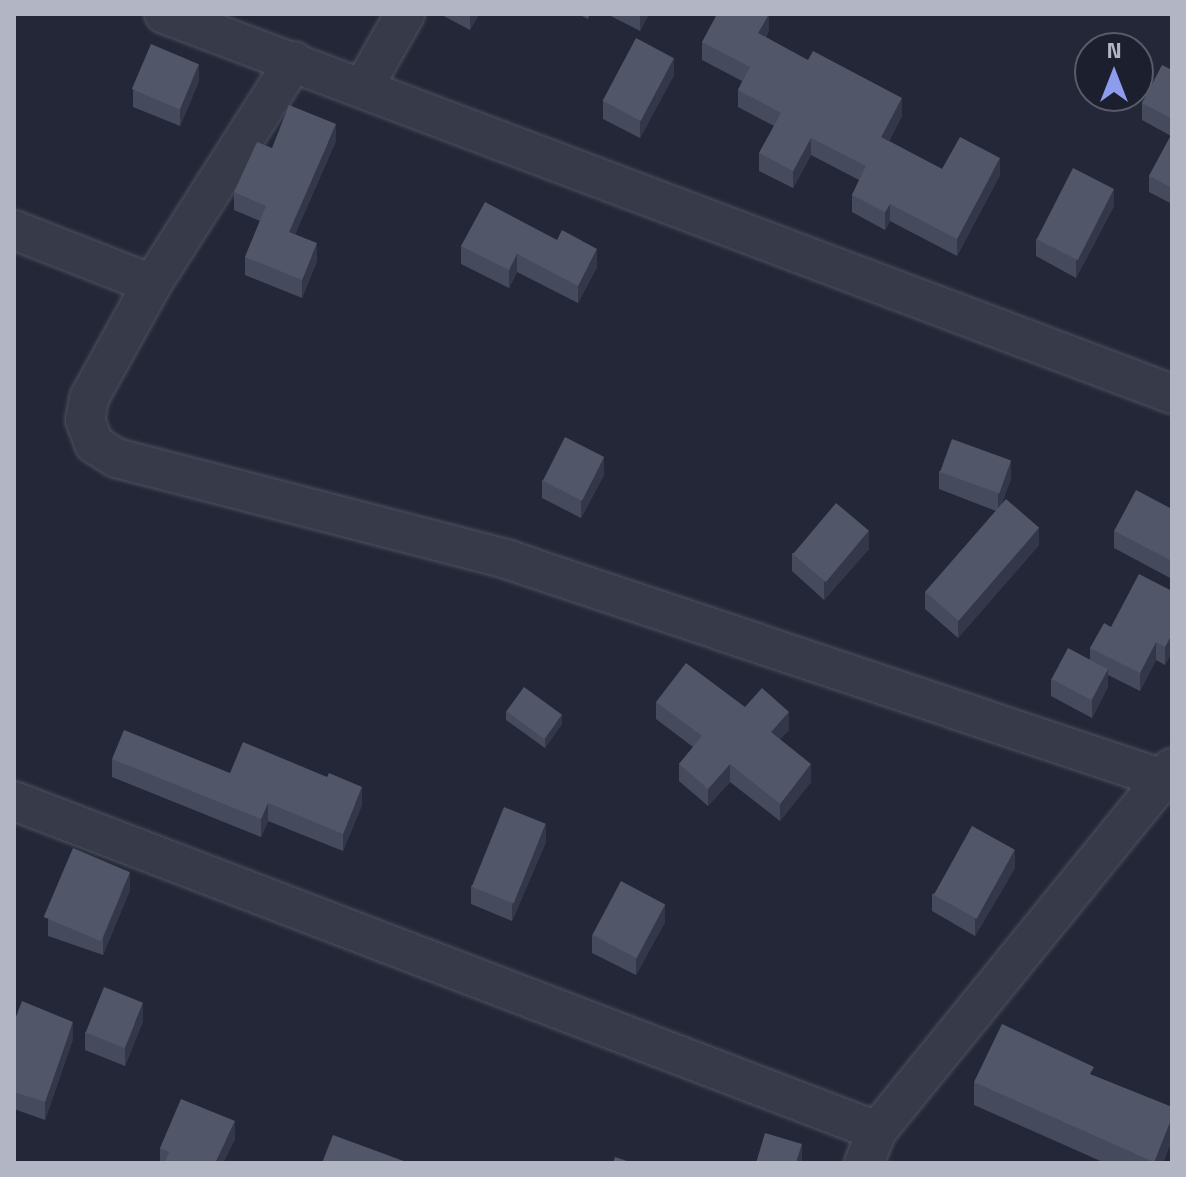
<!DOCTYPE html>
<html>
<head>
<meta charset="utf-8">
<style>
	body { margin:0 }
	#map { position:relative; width:1186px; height:1177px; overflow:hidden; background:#242737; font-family:"Titillium Web",sans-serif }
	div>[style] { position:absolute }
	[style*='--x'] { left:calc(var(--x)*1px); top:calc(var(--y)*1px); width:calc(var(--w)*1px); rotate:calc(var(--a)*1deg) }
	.roads { filter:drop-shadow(0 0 2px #4f5260) drop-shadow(0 0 2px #4f5260) }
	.minor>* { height:38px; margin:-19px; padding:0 19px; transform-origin:19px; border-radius:19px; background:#373a48 }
	.wall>* { inset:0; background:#454a5d }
	.shaded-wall>* { inset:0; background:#333749 }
	.building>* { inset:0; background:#515668; transform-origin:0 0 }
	span { translate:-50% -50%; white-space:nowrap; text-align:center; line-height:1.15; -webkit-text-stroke:6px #1c1f2d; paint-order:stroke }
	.frame { position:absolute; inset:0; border:16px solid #b2b5c4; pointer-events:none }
	.north { position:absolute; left:1074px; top:32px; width:80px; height:80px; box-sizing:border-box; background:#1c1f2d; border:2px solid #585b69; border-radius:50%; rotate:0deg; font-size:22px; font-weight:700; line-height:32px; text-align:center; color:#b2b5c4 }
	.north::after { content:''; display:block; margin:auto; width:28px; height:36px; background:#8e9ced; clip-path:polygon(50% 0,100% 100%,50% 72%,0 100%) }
</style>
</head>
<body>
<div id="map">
	<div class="roads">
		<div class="minor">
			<i style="--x:164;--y:14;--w:1077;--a:20.66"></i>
			<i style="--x:294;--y:61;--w:264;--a:122.5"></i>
			<i style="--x:152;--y:284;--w:130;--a:118.9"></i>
			<i style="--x:89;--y:398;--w:22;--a:100"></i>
			<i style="--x:85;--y:420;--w:26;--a:69"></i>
			<i style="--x:94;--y:444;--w:26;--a:32"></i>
			<i style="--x:116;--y:458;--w:406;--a:14.5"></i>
			<i style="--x:509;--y:560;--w:690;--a:18.51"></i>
			<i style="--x:363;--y:88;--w:85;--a:-60.4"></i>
			<i style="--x:14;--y:230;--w:148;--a:21.4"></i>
			<i style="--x:14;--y:801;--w:924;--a:20.93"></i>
			<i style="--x:864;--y:1163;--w:35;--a:-68"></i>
			<i style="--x:877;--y:1131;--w:468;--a:-50.9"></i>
		</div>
	</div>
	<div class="wall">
		<i style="clip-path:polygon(440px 14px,479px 14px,470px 30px)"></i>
		<i style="clip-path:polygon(578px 14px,590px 14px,588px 19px)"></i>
		<i style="clip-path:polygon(607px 14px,649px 14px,640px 31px)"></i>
		<i style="clip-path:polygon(769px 14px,769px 30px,766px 37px,902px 116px,889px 141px,942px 169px,1000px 175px,957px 256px,890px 221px,885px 230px,852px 212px,852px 195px,859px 180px,811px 155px,793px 188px,759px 171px,759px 153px,774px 126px,738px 107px,738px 90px,742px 81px,702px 60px,702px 42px)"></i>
		<i style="clip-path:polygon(1172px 70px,1172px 204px,1149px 192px,1149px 176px,1171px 136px,1142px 120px,1142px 103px)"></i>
		<i style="clip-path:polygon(674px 75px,640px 138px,603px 119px,603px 101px)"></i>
		<i style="clip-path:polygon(199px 81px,180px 126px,133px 107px,133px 90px)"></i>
		<i style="clip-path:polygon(336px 141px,295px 234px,317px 261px,302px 298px,245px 275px,245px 257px,260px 221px,234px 210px,234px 192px,272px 148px)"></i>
		<i style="clip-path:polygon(1114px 206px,1076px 278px,1036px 256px,1036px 239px)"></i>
		<i style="clip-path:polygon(461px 246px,597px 267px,578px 303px,517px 272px,509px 288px,461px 264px)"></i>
		<i style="clip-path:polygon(939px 471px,1011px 479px,1001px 505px,1039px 545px,958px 638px,925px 609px,925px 592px,996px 511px,939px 489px)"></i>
		<i style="clip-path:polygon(604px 475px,581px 518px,542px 498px,542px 480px)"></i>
		<i style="clip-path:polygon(1172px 509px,1172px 579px,1114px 548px,1114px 531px)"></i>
		<i style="clip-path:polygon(869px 549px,824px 600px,792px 571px,792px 553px)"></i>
		<i style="clip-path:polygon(1172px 591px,1172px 652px,1165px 665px,1156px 660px,1140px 691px,1108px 675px,1108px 687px,1092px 718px,1051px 696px,1051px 679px,1090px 659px,1090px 648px,1111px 627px)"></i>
		<i style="clip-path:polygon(656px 702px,745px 707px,789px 730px,780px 739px,811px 782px,780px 821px,730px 782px,708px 806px,679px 781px,679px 764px,693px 747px,656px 719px)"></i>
		<i style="clip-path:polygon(506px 711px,562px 724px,545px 748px,506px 720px)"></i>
		<i style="clip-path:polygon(112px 759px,230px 773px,362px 805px,343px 851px,268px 821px,261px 837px,112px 777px)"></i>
		<i style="clip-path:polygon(546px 842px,512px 921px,471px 904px,471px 886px)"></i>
		<i style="clip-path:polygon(1015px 868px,975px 936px,932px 911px,932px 894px)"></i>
		<i style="clip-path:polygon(130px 890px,103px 955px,48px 936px,48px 919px)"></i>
		<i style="clip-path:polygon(665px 922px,636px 975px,592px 953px,592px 935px)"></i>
		<i style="clip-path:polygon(143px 1021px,125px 1066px,85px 1050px,85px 1032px)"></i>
		<i style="clip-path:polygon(14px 1022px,73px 1039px,45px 1120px,14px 1109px)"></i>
		<i style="clip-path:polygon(1094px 1076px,1172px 1107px,1172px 1140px,1163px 1163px,1105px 1163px,974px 1105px,974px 1082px)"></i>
		<i style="clip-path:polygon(235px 1139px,223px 1163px,160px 1163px,160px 1148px)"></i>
	</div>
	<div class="shaded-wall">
		<i style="clip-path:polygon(470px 14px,479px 14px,470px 30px)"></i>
		<i style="clip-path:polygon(641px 14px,649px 14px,640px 31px,640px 15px)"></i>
		<i style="clip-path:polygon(769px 14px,769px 30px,758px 51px,758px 33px)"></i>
		<i style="clip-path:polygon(674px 58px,674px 75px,640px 138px,640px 120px)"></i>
		<i style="clip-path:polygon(199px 64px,199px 81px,180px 126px,180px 109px)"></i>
		<i style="clip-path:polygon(902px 98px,902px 116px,881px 155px,881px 137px)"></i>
		<i style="clip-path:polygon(336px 124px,336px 141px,289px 249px,289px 232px)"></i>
		<i style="clip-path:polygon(811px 138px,811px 155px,793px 188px,793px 171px)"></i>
		<i style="clip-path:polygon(1000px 158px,1000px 175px,957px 256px,957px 239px)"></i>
		<i style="clip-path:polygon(1114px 189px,1114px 206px,1076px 278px,1076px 260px)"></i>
		<i style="clip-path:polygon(890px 204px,890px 221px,885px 230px,885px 212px)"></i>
		<i style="clip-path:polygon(317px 243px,317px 261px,302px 298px,302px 280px)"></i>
		<i style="clip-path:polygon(597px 249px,597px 267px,578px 303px,578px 286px)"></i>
		<i style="clip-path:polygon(517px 254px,517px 272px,509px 288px,509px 270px)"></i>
		<i style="clip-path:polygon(604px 457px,604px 475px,581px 518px,581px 500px)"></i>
		<i style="clip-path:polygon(1011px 461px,1011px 479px,998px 511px,998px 494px)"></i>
		<i style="clip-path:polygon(1039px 528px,1039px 545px,958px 638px,958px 621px)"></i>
		<i style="clip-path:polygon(869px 531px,869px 549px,824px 600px,824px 582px)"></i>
		<i style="clip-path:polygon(1172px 634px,1172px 652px,1165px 665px,1165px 647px)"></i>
		<i style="clip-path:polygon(1156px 642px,1156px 660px,1140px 691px,1140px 673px)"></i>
		<i style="clip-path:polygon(1108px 669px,1108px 687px,1092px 718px,1092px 700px)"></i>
		<i style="clip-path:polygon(789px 712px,789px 730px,771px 749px,771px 732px)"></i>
		<i style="clip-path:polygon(562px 715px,562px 724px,545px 748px,545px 738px)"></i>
		<i style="clip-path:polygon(730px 764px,730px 782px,708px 806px,708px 789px)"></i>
		<i style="clip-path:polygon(811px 764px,811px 782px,780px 821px,780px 804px)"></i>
		<i style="clip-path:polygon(362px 787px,362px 805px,343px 851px,343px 834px)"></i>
		<i style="clip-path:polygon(268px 803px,268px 821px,261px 837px,261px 819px)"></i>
		<i style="clip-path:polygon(546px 824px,546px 842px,512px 921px,512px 903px)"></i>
		<i style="clip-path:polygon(1015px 850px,1015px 868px,975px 936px,975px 918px)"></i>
		<i style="clip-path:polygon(130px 872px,130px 890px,103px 955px,103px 938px)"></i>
		<i style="clip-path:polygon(665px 904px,665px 922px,636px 975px,636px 958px)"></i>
		<i style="clip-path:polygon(143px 1003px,143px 1021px,125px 1066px,125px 1048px)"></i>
		<i style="clip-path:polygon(73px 1022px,73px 1039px,45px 1120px,45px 1102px)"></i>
		<i style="clip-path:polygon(1172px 1117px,1172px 1140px,1163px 1163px,1154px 1163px)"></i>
		<i style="clip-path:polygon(235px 1121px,235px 1139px,223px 1163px,215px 1163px)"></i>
		<i style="clip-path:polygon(802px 1144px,802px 1163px,796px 1163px)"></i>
	</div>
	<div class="building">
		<i style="clip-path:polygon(717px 14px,769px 14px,758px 33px,808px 60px,813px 51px,902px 98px,881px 137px,942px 169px,960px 137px,1000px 158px,957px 239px,890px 204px,885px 212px,852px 195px,866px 166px,811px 138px,793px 171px,759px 153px,781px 113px,738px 90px,750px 67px,702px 42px)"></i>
		<i style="left:636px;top:38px;width:43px;height:71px;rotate:28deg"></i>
		<i style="left:151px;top:44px;width:52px;height:49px;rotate:23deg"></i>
		<i style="clip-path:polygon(1162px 65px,1172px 70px,1172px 119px,1142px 103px)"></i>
		<i style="clip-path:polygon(289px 105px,336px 124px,289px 232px,317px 243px,302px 280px,245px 257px,266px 206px,234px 192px,257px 142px,272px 148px)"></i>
		<i style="clip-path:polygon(1172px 133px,1172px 188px,1149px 176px)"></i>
		<i style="left:1073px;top:168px;width:46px;height:80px;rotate:27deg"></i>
		<i style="clip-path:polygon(485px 202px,557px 240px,562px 230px,597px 249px,578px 286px,517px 254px,509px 270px,461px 246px)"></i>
		<i style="left:565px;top:437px;width:44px;height:49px;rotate:27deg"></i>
		<i style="left:952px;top:439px;width:63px;height:35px;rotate:20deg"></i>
		<i style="clip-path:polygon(1136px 490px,1172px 509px,1172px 561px,1114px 531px)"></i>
		<i style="left:1006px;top:499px;width:44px;height:123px;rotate:41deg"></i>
		<i style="left:836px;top:503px;width:43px;height:67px;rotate:40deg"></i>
		<i style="clip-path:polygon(1139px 574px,1172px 591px,1172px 634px,1165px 647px,1156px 642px,1140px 673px,1090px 648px,1104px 623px,1111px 627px)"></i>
		<i style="left:1068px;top:648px;width:45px;height:35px;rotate:28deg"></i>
		<i style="clip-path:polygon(686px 663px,745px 707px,762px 688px,789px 712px,771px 732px,811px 764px,780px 804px,730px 764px,708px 789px,679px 764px,702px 736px,656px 702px)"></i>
		<i style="left:524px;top:687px;width:47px;height:30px;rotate:36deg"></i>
		<i style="clip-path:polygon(124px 730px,230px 773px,243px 742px,327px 777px,329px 773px,362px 787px,343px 834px,268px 803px,261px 819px,112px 759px)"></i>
		<i style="left:504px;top:807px;width:45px;height:86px;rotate:22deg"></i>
		<i style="left:972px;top:826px;width:49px;height:79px;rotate:29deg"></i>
		<i style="left:73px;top:848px;width:62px;height:75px;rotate:23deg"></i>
		<i style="left:621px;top:881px;width:50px;height:61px;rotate:28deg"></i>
		<i style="left:104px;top:987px;width:42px;height:49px;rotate:22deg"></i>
		<i style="clip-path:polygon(22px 1001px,73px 1022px,45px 1102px,14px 1092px,14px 1022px)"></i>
		<i style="clip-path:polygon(1002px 1024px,1094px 1067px,1090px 1074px,1172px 1107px,1172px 1117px,1154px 1162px,974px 1082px)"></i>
		<i style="clip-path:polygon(181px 1099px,235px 1121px,215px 1163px,165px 1163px,169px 1152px,160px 1148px)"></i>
		<i style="clip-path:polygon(765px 1133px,802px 1144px,796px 1163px,756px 1163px)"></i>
		<i style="clip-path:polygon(333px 1135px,409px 1163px,322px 1163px)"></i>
		<i style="clip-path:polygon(615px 1157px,633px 1163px,613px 1163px)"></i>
	</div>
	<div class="frame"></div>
	<div class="north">N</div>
</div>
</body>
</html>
